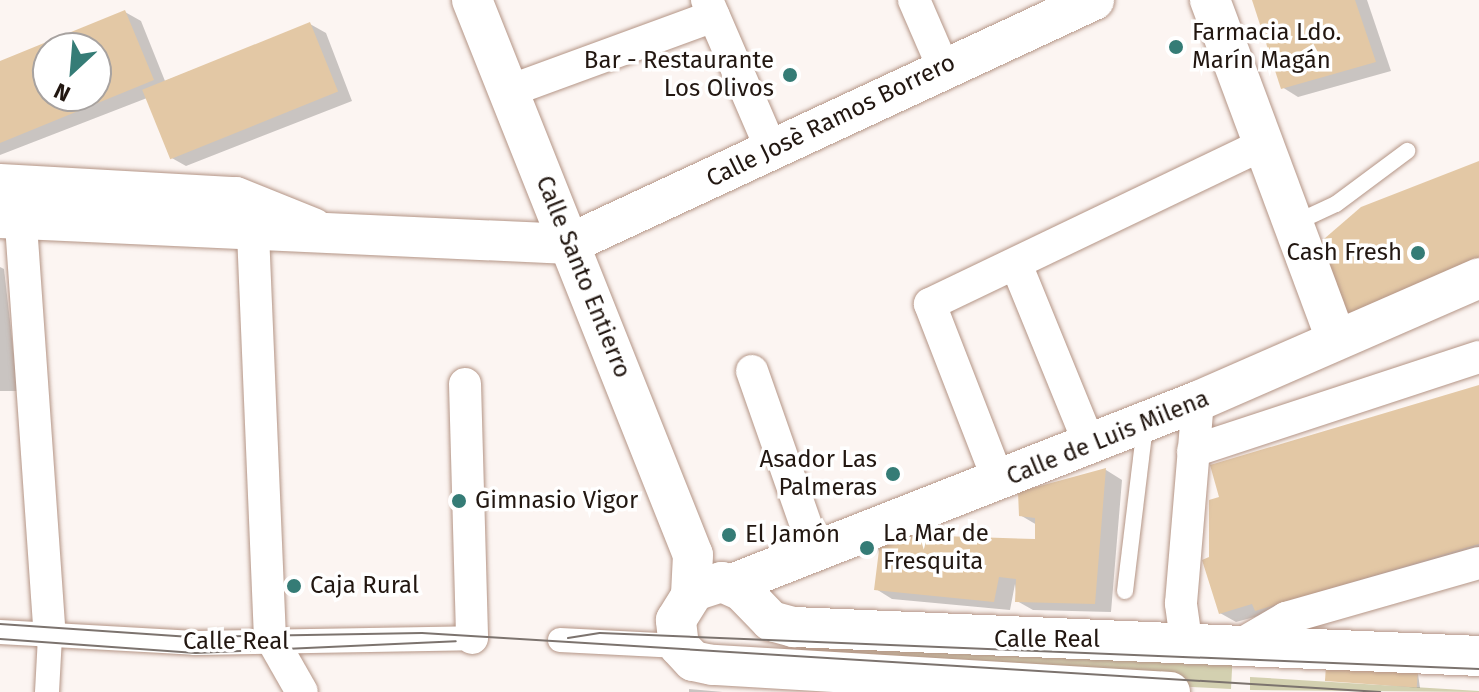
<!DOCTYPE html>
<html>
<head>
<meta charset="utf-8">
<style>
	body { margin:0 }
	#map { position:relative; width:1479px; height:692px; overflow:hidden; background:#fcf5f2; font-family:"Fira Sans",sans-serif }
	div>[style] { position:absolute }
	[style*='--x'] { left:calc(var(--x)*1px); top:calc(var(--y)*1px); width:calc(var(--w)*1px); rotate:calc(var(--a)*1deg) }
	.green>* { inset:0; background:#d3d0b0 }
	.shadow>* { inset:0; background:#0003 }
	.building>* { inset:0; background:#e3c8a5; transform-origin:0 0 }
	.roads { filter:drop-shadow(0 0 2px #b49586) drop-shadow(0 0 2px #b49586) }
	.service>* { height:16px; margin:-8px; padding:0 8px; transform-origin:8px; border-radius:8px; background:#fff }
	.pedestrian>* { height:24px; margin:-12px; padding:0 12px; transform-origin:12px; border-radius:12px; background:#fff }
	.minor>* { height:32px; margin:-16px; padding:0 16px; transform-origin:16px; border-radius:16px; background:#fff }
	.tertiary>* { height:40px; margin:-20px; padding:0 20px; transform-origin:20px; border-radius:20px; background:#fff }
	.tram>* { height:2px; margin:-1px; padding:0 1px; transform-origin:1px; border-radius:1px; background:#7c736e }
	.dots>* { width:22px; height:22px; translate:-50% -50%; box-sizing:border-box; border:4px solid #fff; border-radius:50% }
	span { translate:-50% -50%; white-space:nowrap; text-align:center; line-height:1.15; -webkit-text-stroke:7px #fff; paint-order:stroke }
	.poi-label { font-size:24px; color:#221711 }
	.left { translate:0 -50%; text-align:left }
	.right { translate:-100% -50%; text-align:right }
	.street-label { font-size:24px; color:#221711 }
	.north { position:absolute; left:32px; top:32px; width:80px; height:80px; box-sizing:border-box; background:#fff; border:2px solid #a7a2a0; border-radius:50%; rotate:206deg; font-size:22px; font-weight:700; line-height:32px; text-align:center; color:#221711 }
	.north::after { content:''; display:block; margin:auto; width:28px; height:36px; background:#357c76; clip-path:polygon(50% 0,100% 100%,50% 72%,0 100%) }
</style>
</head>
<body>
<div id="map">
	<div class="green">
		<i style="clip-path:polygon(801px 634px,1233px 650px,1231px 689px,800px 667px)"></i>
		<i style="clip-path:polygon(1250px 677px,1479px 691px,1479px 692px,1250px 690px)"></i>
	</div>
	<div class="shadow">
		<i style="clip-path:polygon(1254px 0,1367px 0,1391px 71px,1298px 97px,1282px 87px)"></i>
		<i style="clip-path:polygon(evenodd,125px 12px,141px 21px,165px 81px,310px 24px,326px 33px,352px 101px,186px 166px,170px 157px,147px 98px,0 155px,0 63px,125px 12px,48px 48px,96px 48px,96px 96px,48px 96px,48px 48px)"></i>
		<i style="clip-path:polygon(0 267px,4px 269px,18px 391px,0 391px)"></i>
		<i style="clip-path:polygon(1479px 387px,1479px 557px,1236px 622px,1220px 613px)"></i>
		<i style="clip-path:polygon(1106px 470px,1122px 480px,1111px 612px,1033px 610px,1017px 601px,1015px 584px,1010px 610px,892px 599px,876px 589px,1037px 542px,1037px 525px,1020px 515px,1020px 493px)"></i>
		<i style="clip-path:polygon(1418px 674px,1420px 688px,1327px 680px)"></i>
		<i style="clip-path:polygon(689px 689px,723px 692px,689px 692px)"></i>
	</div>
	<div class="building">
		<i style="clip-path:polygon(1252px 0,1355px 0,1376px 62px,1281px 89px)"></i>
		<i style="clip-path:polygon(evenodd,125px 10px,154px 80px,0 143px,0 61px,125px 10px,48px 48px,96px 48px,96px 96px,48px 96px,48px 48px)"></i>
		<i style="left:310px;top:22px;width:75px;height:181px;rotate:68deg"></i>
		<i style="clip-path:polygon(1479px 161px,1479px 266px,1348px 319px,1317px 245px,1361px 207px)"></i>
		<i style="clip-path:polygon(1479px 385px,1479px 544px,1255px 611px,1252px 604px,1219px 614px,1202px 560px,1209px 557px,1209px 500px,1219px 497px,1210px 465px)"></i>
		<i style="clip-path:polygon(1106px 468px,1095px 604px,1015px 602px,1016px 579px,999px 577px,994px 602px,874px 590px,881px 534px,1035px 539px,1035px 518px,1019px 516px,1018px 492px)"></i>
		<i style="left:1326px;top:666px;width:92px;height:15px;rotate:4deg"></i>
	</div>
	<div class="roads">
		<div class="service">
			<i style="--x:1295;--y:223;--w:45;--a:-24.9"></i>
			<i style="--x:1336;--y:204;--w:89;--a:-36.7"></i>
			<i style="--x:1125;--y:591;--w:166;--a:-83.1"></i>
		</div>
		<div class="pedestrian">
			<i style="--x:0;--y:632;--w:195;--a:3.2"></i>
			<i style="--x:195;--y:643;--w:277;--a:-1"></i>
			<i style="--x:560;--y:640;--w:119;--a:2.9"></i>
			<i style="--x:47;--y:692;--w:56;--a:-86.9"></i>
		</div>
		<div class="minor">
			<i style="--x:707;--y:0;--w:164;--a:66.7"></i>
			<i style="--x:914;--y:0;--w:73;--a:66.6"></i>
			<i style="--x:509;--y:91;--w:218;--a:-20.1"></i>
			<i style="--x:19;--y:196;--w:441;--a:86"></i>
			<i style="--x:242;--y:207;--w:28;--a:67"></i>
			<i style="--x:253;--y:233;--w:403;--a:87.6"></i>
			<i style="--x:270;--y:636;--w:64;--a:60.3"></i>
			<i style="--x:1016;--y:264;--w:196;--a:67.8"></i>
			<i style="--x:752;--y:371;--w:191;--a:70.7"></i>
			<i style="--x:465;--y:384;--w:254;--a:88.4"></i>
			<i style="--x:1193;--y:451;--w:301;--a:-18.2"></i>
			<i style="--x:999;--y:482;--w:191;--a:-111.2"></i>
			<i style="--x:930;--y:304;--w:373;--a:-25.6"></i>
			<i style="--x:1186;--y:640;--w:37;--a:-98"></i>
			<i style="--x:1181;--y:603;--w:203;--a:-85.2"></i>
			<i style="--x:1243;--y:643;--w:50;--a:-30.2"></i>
			<i style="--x:1286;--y:618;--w:201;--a:-15.9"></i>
		</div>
		<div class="tertiary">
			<i style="--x:472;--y:0;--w:597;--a:68.29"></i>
			<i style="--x:693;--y:555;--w:40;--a:92.9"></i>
			<i style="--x:1210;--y:0;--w:362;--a:69.6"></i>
			<i style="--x:0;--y:184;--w:236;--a:3.2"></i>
			<i style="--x:236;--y:197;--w:83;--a:21.9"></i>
			<i style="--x:0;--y:218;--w:570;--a:2.62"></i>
			<i style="--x:569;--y:244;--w:579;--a:-24.93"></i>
			<i style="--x:732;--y:584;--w:501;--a:-21.44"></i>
			<i style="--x:1198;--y:401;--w:307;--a:-23.6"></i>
			<i style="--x:1170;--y:692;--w:459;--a:-176.6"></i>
			<i style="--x:712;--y:665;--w:19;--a:-168"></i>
			<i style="--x:693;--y:661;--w:21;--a:-133"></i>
			<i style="--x:679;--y:646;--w:26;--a:-97"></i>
			<i style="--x:676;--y:620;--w:34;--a:-58"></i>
			<i style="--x:694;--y:591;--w:29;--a:-18"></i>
			<i style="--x:722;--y:582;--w:22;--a:24"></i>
			<i style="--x:742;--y:591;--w:42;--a:46"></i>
			<i style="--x:771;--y:621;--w:24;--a:15"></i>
			<i style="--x:794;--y:627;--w:686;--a:2.42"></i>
		</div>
	</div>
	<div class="tram">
		<i style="--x:0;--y:624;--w:191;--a:3.9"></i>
		<i style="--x:191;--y:637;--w:231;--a:-1"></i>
		<i style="--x:422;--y:633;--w:960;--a:3.52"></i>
		<i style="--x:568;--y:638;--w:32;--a:-9"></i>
		<i style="--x:600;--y:633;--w:880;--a:2.35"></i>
		<i style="--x:0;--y:639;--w:196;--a:4.1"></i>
		<i style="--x:196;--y:653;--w:260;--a:-2.6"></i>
	</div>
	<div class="dots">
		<i style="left:1176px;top:47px;background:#357c76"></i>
		<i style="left:790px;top:75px;background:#357c76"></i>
		<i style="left:1418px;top:253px;background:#357c76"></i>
		<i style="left:893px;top:474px;background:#357c76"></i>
		<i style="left:459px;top:501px;background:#357c76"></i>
		<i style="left:729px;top:535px;background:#357c76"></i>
		<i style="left:867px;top:548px;background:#357c76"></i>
		<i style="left:294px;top:586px;background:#357c76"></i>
	</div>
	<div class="poi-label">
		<span class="left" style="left:1192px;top:47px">Farmacia Ldo.<br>Marín Magán</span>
		<span class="right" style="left:774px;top:75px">Bar - Restaurante<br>Los Olivos</span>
		<span class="right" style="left:1402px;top:253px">Cash Fresh</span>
		<span class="right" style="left:877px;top:474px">Asador Las<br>Palmeras</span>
		<span class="left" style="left:475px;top:501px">Gimnasio Vigor</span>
		<span class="left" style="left:883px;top:548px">La Mar de<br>Fresquita</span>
		<span class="left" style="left:745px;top:535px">El Jamón</span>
		<span class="left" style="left:310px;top:586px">Caja Rural</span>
	</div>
	<div class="street-label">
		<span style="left:831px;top:121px;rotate:-26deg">Calle Josè Ramos Borrero</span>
		<span style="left:583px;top:277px;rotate:68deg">Calle Santo Entierro</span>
		<span style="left:1108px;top:438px;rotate:-22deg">Calle de Luis Milena</span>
		<span style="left:1047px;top:640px">Calle Real</span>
		<span style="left:236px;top:642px">Calle Real</span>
	</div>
	<div class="north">N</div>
</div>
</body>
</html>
